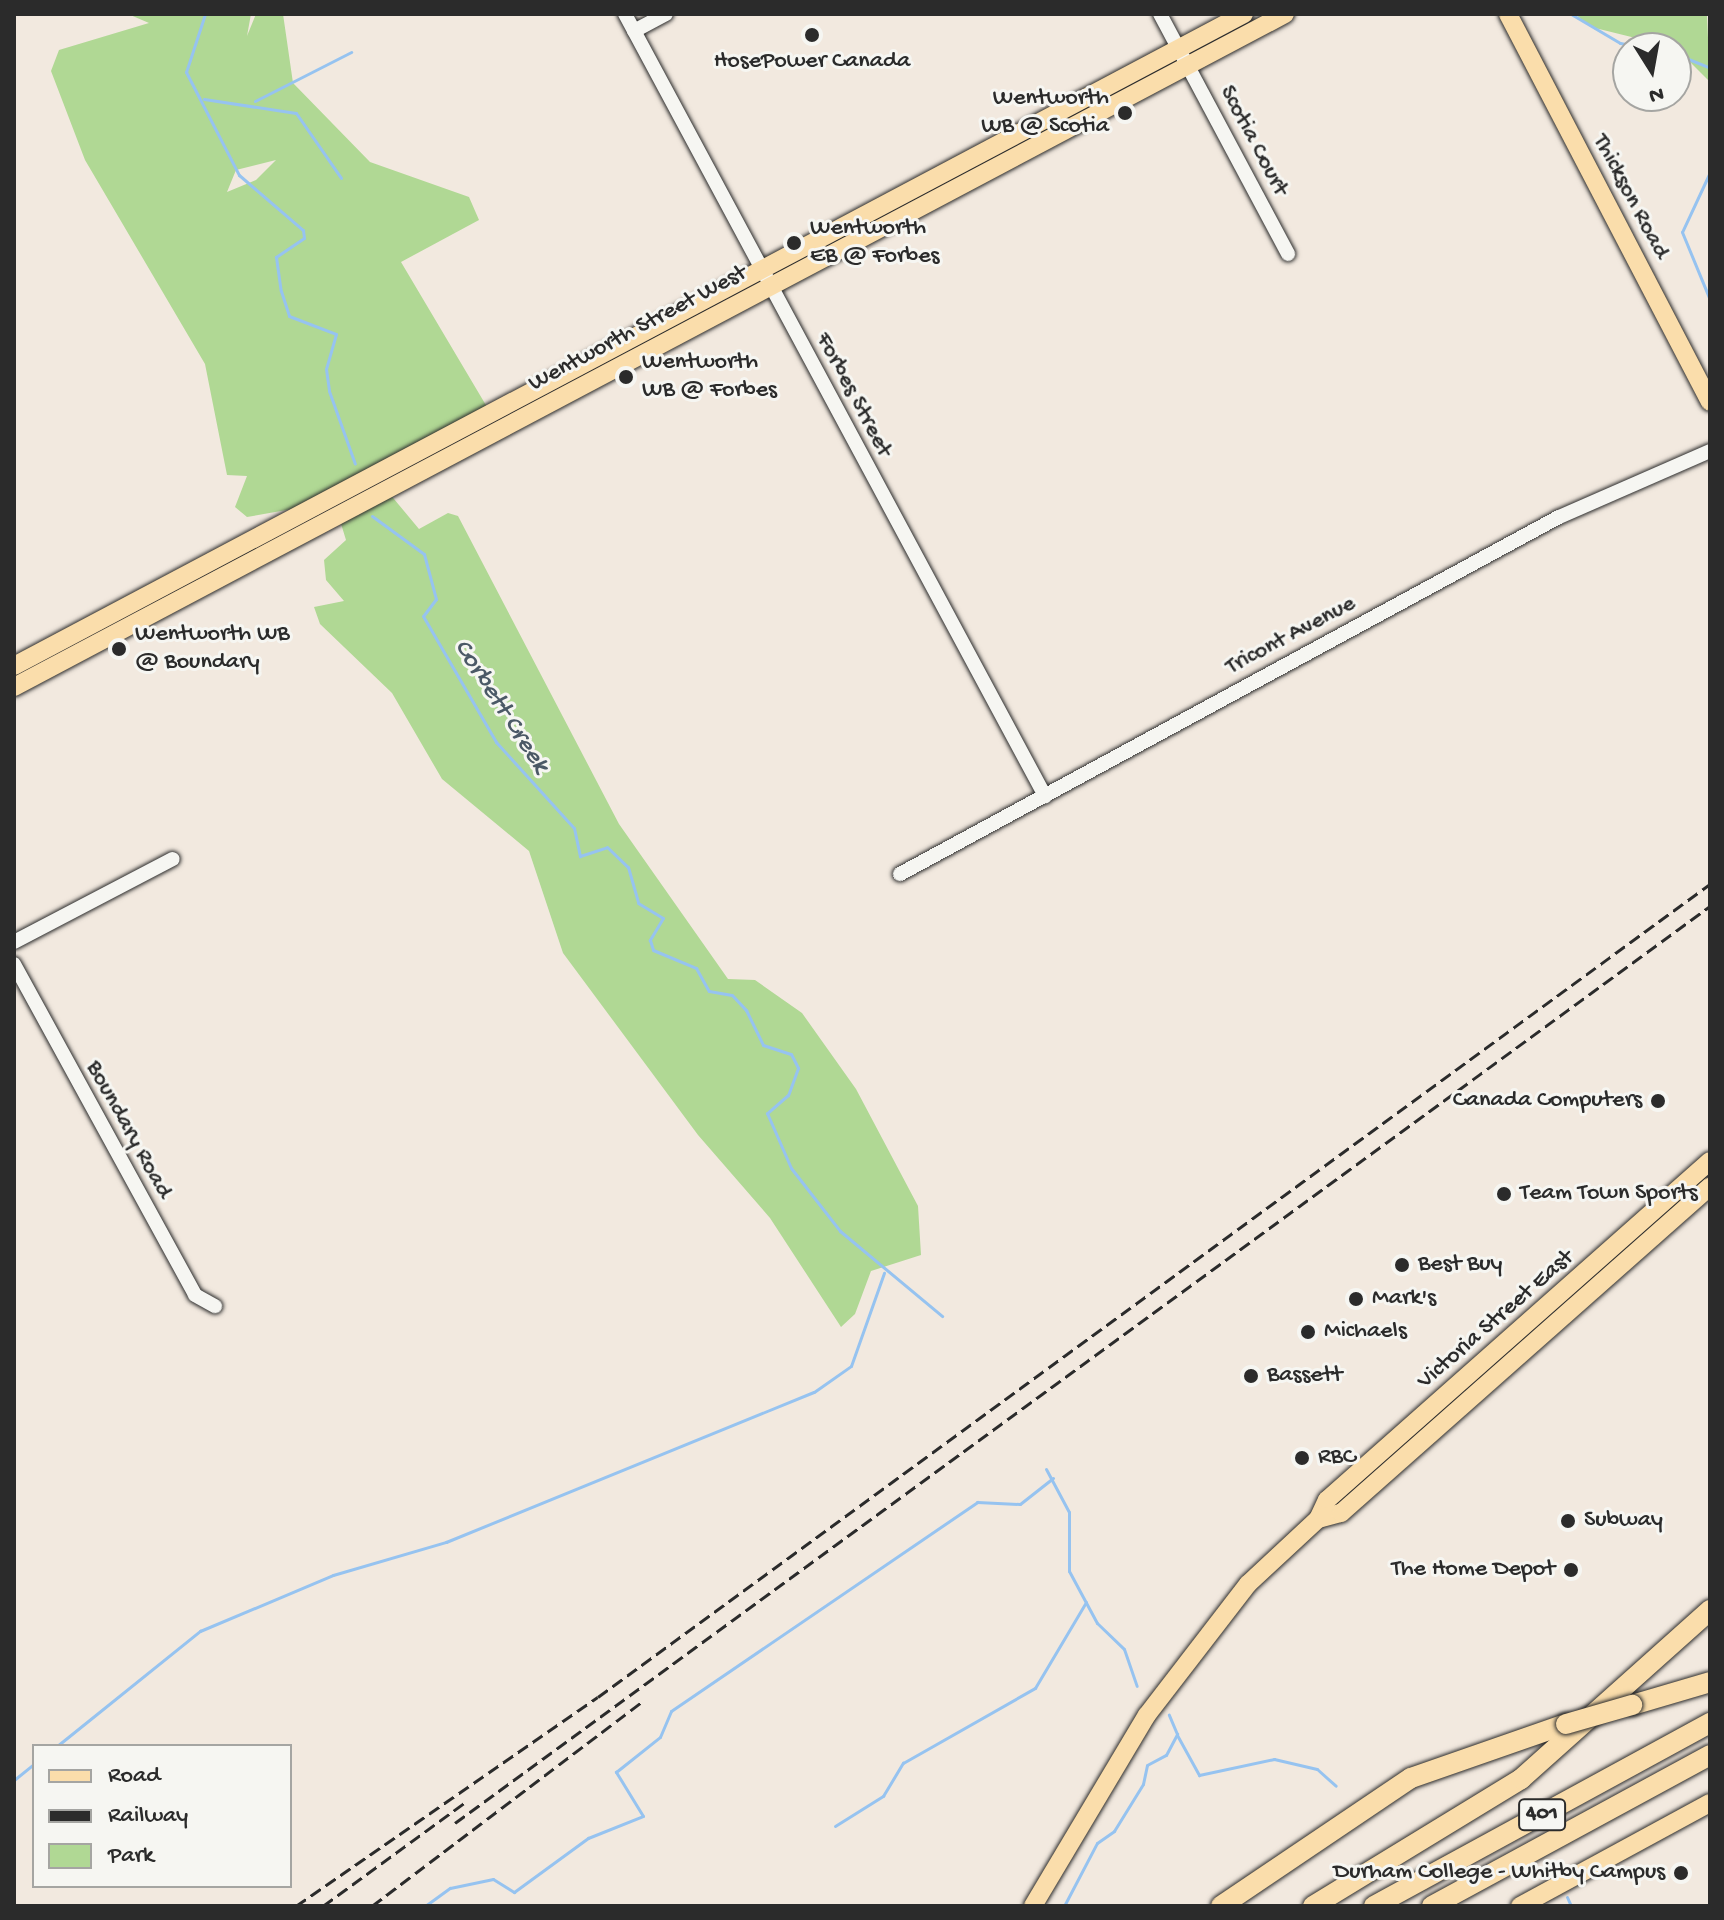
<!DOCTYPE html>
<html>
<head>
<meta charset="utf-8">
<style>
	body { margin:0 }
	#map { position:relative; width:1724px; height:1920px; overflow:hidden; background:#f2e9df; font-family:"Gochi Hand",sans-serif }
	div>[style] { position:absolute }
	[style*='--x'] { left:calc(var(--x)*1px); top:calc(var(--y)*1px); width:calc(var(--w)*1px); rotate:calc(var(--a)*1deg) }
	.green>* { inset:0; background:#b0d894 }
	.stream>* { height:3px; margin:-1.5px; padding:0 1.5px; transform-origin:1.5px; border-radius:1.5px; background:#96c3f0 }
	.roads { filter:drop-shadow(0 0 2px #2b2b2b) drop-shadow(0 0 2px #2b2b2b) }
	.minor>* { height:14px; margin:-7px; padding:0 7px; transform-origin:7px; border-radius:7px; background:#f6f6f2 }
	.major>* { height:18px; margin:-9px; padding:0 9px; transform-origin:9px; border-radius:9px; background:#faddab }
	.highway>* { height:20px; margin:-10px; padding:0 10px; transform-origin:10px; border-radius:10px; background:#faddab }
	.rail>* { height:3px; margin-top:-1.5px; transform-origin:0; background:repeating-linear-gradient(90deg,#2b2b2b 0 12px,transparent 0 18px) }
	.bridges { filter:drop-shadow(0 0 2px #2b2b2b) drop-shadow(0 0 2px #2b2b2b) }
	.highway-bridge>* { height:20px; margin:-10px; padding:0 10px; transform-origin:10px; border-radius:10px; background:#faddab }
	.dots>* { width:22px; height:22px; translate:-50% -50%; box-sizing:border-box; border:4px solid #f6f6f2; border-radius:50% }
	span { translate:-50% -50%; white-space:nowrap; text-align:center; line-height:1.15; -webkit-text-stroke:6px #f6f6f2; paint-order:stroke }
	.shield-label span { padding:2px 6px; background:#f6f6f2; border:2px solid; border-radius:6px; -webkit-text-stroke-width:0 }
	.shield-label { font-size:22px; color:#2b2b2b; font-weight:700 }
	.poi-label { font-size:24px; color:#2b2b2b }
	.right { translate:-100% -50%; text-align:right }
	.left { translate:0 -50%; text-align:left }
	.street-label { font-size:24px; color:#2b2b2b }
	.water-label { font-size:26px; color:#4b5966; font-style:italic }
	.frame { position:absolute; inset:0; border:16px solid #2b2b2b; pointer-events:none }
	.legend { position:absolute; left:32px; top:1744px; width:260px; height:144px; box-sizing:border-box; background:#f6f6f2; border:2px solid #a5a5a2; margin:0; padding:10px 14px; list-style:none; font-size:24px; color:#2b2b2b }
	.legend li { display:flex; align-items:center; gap:16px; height:40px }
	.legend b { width:40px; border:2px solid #a5a5a2 }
	.north { position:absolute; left:1612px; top:32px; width:80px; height:80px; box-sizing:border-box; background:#f6f6f2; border:2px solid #a5a5a2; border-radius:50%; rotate:169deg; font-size:22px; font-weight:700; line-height:32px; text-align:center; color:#2b2b2b }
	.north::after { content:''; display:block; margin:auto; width:28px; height:36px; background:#2b2b2b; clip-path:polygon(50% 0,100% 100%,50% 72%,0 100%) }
</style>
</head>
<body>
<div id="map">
	<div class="green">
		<i style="clip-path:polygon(evenodd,128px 14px,251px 14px,247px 36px,256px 14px,283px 14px,293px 83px,370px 162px,469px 197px,479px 220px,401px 262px,490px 412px,374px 475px,419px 529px,448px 513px,458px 516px,619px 824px,728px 979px,755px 980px,802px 1013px,856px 1089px,918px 1206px,921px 1255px,871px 1271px,855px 1314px,841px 1327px,770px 1218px,698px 1135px,563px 953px,529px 851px,442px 779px,392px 693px,320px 624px,314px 607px,344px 601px,326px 580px,324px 560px,346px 540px,338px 514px,326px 503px,247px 517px,235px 507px,247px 476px,227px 475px,205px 364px,85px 160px,51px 71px,59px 50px,149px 23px,128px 14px,276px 160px,256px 180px,227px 192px,236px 170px,276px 160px)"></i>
		<i style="clip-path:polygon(1575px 14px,1707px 16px,1710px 82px,1676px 48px,1591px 27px)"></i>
	</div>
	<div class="stream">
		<i style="--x:205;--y:14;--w:61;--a:108.1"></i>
		<i style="--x:186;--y:72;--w:116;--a:62.8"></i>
		<i style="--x:239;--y:175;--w:84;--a:40.7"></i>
		<i style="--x:303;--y:230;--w:8;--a:83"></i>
		<i style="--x:304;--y:238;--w:34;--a:146"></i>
		<i style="--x:276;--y:257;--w:34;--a:82"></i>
		<i style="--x:281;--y:291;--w:26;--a:72"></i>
		<i style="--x:289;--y:316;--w:50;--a:21"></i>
		<i style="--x:336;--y:334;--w:36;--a:106"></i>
		<i style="--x:326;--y:369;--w:22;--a:82"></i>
		<i style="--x:329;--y:391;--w:77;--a:70.4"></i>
		<i style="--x:1571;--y:14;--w:57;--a:30.6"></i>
		<i style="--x:1620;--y:43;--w:27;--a:10"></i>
		<i style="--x:1676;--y:54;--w:37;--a:22"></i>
		<i style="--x:204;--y:99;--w:93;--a:8.7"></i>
		<i style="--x:296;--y:113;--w:79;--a:55.3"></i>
		<i style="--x:255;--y:101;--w:108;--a:-27"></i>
		<i style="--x:1710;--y:172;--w:66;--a:115"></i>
		<i style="--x:1682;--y:232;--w:74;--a:67.6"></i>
		<i style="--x:372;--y:516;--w:64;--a:36.2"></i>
		<i style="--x:424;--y:554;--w:47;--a:75.1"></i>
		<i style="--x:436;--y:599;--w:21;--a:127"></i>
		<i style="--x:423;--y:616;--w:146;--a:59.9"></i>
		<i style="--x:496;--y:742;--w:116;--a:47.8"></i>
		<i style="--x:574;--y:828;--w:29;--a:78"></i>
		<i style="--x:580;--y:856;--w:28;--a:-18"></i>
		<i style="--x:607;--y:847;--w:29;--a:44"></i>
		<i style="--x:628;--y:867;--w:37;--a:74"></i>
		<i style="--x:638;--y:903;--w:29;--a:31"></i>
		<i style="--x:663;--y:918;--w:26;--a:121"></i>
		<i style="--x:650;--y:940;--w:10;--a:73"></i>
		<i style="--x:653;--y:950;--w:47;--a:22.7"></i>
		<i style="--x:696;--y:968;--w:26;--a:61"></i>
		<i style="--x:709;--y:991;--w:23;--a:10"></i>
		<i style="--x:732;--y:995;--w:21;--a:47"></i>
		<i style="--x:746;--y:1010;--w:39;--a:64"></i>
		<i style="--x:763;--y:1045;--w:29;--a:18"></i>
		<i style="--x:791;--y:1054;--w:16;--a:63"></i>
		<i style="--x:798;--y:1068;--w:29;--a:110"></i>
		<i style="--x:788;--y:1095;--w:28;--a:139"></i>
		<i style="--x:767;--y:1113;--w:60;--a:66.4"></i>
		<i style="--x:791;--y:1168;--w:80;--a:52.1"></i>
		<i style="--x:840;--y:1231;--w:133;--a:39.8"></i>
		<i style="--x:1046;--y:1469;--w:49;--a:61.9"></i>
		<i style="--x:1069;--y:1512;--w:59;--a:90"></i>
		<i style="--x:1069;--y:1571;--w:59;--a:61.7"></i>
		<i style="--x:1097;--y:1623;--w:37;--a:44"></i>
		<i style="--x:1124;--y:1649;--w:39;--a:71"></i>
		<i style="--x:1177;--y:1735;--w:46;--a:61.2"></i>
		<i style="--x:1199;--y:1775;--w:77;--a:-12"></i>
		<i style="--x:1274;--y:1759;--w:44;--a:13.1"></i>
		<i style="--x:1317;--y:1769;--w:25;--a:42"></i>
		<i style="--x:57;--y:1746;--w:184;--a:-38.8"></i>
		<i style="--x:200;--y:1631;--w:144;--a:-22.8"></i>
		<i style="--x:333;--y:1575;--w:118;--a:-16.3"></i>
		<i style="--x:446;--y:1542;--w:397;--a:-22.2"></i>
		<i style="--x:814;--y:1392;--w:45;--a:-35.1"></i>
		<i style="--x:851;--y:1366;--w:99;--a:-70.5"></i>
		<i style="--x:14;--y:1780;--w:26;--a:-39"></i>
		<i style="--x:835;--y:1826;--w:57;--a:-32"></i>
		<i style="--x:883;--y:1796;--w:39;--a:-59"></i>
		<i style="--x:903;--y:1763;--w:152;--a:-29.6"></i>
		<i style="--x:1035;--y:1688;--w:100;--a:-59.3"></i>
		<i style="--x:1567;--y:1897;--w:10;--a:66"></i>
		<i style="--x:425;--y:1906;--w:31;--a:-36"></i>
		<i style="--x:450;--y:1888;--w:44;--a:-11.8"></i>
		<i style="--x:493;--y:1879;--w:25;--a:32"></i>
		<i style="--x:514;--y:1892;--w:92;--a:-36.1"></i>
		<i style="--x:588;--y:1838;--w:59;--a:-21.8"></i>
		<i style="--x:643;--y:1816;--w:52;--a:-121.5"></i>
		<i style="--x:616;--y:1772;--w:56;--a:-38.5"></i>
		<i style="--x:660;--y:1737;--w:28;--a:-67"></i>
		<i style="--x:671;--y:1711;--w:371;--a:-34.3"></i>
		<i style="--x:977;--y:1502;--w:43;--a:2.7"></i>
		<i style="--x:1020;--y:1504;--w:42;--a:-38.2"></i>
		<i style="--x:1064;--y:1906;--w:71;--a:-62.4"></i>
		<i style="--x:1097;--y:1843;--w:21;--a:-35"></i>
		<i style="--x:1114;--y:1831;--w:55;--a:-58.3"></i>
		<i style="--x:1143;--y:1784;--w:19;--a:-78"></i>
		<i style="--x:1147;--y:1765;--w:21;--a:-28"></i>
		<i style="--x:1166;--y:1755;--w:24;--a:-62"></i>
		<i style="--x:1177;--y:1734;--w:21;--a:-113"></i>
	</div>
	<div class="roads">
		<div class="minor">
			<i style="--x:625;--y:14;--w:888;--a:61.76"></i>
			<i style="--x:1160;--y:14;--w:272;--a:61.9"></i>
			<i style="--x:634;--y:31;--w:36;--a:-28"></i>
			<i style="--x:900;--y:874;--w:749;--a:-28.45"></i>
			<i style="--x:1559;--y:517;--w:165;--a:-23.6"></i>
			<i style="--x:14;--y:942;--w:179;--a:-27.6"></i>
			<i style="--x:14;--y:964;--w:377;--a:61.3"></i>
			<i style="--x:195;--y:1295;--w:23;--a:29"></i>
		</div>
		<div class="major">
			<i style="--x:1508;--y:14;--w:437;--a:62.5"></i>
			<i style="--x:14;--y:666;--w:1392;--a:-27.93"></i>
			<i style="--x:14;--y:687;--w:1438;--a:-27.9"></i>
			<i style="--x:1318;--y:1519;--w:21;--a:-65"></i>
			<i style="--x:1327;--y:1500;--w:511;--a:-41.51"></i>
			<i style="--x:1033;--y:1906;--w:222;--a:-59.2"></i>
			<i style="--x:1147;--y:1715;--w:165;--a:-52.4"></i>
			<i style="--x:1248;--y:1584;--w:96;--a:-42.9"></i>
			<i style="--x:1318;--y:1519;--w:24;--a:-15"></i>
			<i style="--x:1341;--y:1513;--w:493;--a:-41.5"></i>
			<i style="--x:1520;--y:1906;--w:216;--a:-28.5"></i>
		</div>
		<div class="highway">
			<i style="--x:1632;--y:1705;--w:81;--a:-16.4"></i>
			<i style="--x:1221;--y:1906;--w:229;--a:-34"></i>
			<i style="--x:1411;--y:1778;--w:164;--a:-19.2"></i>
			<i style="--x:1313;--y:1906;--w:244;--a:-31.4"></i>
			<i style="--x:1521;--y:1779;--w:254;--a:-41.8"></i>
			<i style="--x:1374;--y:1906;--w:383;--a:-28.6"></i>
			<i style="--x:1432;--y:1906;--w:316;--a:-28.5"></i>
		</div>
	</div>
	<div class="rail">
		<i style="--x:455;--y:1823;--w:1554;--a:-36.15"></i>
		<i style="--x:296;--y:1906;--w:367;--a:-34.7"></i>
		<i style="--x:598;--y:1697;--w:1378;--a:-36.17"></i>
		<i style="--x:323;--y:1906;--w:175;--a:-36.1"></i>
		<i style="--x:372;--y:1906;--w:340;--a:-37.1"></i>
	</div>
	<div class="bridges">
		<div class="highway-bridge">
			<i style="--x:1566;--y:1724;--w:69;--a:-16.1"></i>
		</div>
	</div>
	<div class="dots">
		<i style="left:812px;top:35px;background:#2b2b2b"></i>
		<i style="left:1125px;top:113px;background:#2b2b2b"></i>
		<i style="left:794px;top:243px;background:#2b2b2b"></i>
		<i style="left:626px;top:377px;background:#2b2b2b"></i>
		<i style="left:119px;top:649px;background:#2b2b2b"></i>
		<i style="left:1658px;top:1101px;background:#2b2b2b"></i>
		<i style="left:1504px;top:1194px;background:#2b2b2b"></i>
		<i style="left:1402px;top:1265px;background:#2b2b2b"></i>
		<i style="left:1356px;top:1299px;background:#2b2b2b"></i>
		<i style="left:1308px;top:1332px;background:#2b2b2b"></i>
		<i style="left:1251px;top:1376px;background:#2b2b2b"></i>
		<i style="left:1302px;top:1458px;background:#2b2b2b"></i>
		<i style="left:1568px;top:1521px;background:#2b2b2b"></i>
		<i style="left:1571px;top:1570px;background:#2b2b2b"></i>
		<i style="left:1681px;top:1873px;background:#2b2b2b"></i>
	</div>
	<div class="shield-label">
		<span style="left:1542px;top:1815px">401</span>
	</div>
	<div class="poi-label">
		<span style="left:812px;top:62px">HosePower Canada</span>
		<span class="right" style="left:1109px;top:113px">Wentworth<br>WB @ Scotia</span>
		<span class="left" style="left:810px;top:243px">Wentworth<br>EB @ Forbes</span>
		<span class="left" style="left:642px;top:377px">Wentworth<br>WB @ Forbes</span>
		<span class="left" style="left:135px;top:649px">Wentworth WB<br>@ Boundary</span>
		<span class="right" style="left:1642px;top:1101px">Canada Computers</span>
		<span class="left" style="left:1520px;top:1194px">Team Town Sports</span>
		<span class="left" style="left:1418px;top:1265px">Best Buy</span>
		<span class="left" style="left:1372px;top:1299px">Mark's</span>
		<span class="left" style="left:1324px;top:1332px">Michaels</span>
		<span class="left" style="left:1267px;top:1376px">Bassett</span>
		<span class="left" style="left:1318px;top:1458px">RBC</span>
		<span class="left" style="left:1584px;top:1521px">Subway</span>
		<span class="right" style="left:1555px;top:1570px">The Home Depot</span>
		<span class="right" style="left:1665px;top:1873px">Durham College - Whitby Campus</span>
	</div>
	<div class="street-label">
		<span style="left:1253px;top:141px;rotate:62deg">Scotia Court</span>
		<span style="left:1630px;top:197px;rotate:62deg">Thickson Road</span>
		<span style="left:638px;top:329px;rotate:-28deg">Wentworth Street West</span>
		<span style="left:853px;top:395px;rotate:62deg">Forbes Street</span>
		<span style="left:1291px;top:636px;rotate:-28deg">Tricont Avenue</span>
		<span style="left:128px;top:1130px;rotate:61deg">Boundary Road</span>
		<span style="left:1496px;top:1320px;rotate:-41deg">Victoria Street East</span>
	</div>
	<div class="water-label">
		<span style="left:500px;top:707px;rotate:57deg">Corbett Creek</span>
	</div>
	<div class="frame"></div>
	<ul class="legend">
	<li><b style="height:10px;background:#faddab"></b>Road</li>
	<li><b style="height:10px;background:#2b2b2b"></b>Railway</li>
	<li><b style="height:22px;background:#b0d894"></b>Park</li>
	</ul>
	<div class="north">N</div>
</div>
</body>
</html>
